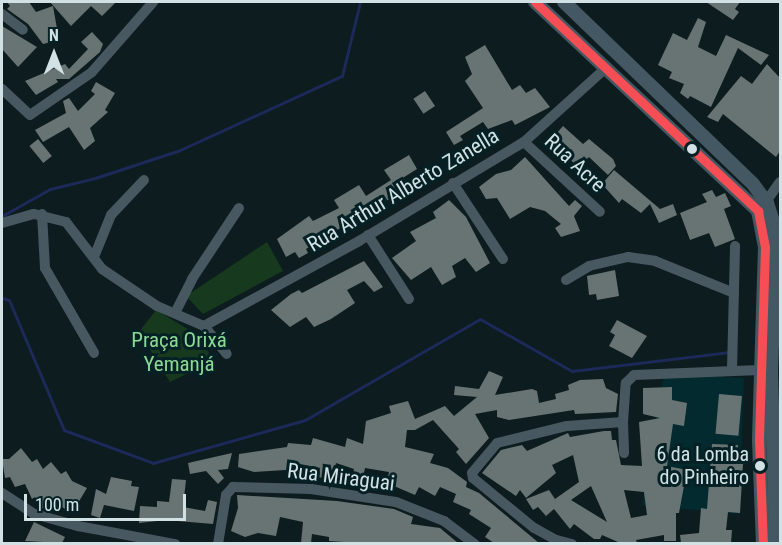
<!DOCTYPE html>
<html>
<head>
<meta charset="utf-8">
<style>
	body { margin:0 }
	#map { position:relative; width:782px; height:545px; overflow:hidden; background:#0d1c1e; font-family:"Roboto Condensed",sans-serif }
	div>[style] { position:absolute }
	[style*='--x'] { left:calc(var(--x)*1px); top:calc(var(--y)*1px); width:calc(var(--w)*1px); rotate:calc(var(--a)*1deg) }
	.built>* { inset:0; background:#032a2e }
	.green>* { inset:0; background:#173a1f }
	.stream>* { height:3px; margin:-1.5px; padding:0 1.5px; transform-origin:1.5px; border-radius:1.5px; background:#1c2959 }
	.building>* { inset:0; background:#687473; transform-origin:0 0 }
	.minor>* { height:10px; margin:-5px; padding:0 5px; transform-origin:5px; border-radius:5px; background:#485860 }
	.major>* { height:14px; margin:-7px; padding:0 7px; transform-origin:7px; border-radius:7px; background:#435862 }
	.bus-1>* { height:9px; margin:-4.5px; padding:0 4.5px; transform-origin:4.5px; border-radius:4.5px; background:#f64e54 }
	.dots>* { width:16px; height:16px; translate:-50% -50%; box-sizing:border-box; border:3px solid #052126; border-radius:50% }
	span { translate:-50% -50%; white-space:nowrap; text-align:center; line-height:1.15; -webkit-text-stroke:6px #052126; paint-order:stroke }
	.bus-label { font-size:20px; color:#d2e2e4 }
	.right { translate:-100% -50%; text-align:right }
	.street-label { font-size:21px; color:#d2e2e4 }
	.park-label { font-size:21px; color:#8bda93 }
	.frame { position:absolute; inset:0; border:3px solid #d2e2e4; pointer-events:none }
	.north { position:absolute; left:24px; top:24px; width:60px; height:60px; -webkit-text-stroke:4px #052126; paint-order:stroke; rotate:0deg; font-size:16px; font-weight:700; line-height:24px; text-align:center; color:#d2e2e4 }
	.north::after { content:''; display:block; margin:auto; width:21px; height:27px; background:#d2e2e4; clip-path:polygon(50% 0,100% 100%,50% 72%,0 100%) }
	.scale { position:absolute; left:24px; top:494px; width:162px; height:27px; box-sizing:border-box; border:3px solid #d2e2e4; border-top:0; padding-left:8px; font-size:18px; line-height:21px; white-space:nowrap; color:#d2e2e4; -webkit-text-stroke:4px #052126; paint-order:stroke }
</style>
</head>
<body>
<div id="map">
	<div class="built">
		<i style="clip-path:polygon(664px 374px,744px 378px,739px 514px,642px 505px)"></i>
	</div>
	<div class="green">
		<i style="clip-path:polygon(267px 242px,283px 271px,203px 314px,186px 296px)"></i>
		<i style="clip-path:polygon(156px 310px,191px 331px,215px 360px,170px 382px,139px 332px)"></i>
	</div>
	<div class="stream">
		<i style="--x:2;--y:216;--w:55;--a:-29.4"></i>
		<i style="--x:50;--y:189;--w:46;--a:-13.7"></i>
		<i style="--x:95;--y:178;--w:89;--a:-18.2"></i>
		<i style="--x:180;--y:150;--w:178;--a:-24.6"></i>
		<i style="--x:342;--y:76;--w:76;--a:-76.3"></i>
		<i style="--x:2;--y:298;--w:7;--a:16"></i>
		<i style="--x:9;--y:300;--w:141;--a:67.1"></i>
		<i style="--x:64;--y:430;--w:95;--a:20.3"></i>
		<i style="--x:153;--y:463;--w:158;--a:-15.8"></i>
		<i style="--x:305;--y:420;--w:202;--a:-30"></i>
		<i style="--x:480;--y:319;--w:106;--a:29.5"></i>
		<i style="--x:572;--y:371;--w:157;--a:-6.9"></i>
	</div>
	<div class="building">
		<i style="clip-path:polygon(7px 2px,29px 2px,36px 12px,53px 6px,59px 40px,43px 44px,28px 24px,7px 9px,10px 6px)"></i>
		<i style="clip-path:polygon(50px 2px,116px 2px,102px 16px,91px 6px,71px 26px)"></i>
		<i style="clip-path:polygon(706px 2px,740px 2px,735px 9px,739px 12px,733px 20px)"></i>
		<i style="clip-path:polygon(698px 18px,706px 22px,698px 47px,716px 56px,726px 35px,769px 55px,761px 65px,738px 48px,711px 107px,690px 96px,688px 99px,680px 93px,684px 84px,669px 78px,672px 72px,658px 65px,673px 33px,687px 40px)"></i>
		<i style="clip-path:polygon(2px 26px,37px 47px,18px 67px,2px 49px)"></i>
		<i style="clip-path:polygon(92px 32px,103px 44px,100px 52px,69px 79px,56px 79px,58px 82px,36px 95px,25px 81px,65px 64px,69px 69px,88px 49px,81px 42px)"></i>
		<i style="clip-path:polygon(485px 45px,512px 90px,520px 85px,526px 93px,535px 88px,550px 107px,515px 125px,512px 120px,488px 129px,483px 122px,460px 136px,463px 140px,454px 145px,446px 132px,483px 108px,465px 81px,472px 74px,465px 57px)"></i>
		<i style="clip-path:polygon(767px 64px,780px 78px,780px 151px,776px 157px,723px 114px,718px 122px,707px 117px,741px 76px,752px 84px)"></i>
		<i style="clip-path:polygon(96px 82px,115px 93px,105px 110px,108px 112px,90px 128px,95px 141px,84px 150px,69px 127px,43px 142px,35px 130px,66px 113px,63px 101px,69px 98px,78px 111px,95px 94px,91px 91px)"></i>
		<i style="left:425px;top:91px;width:18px;height:14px;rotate:56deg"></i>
		<i style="clip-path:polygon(563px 126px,583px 144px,589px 139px,613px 159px,616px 166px,608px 175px,589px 157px,578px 167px,550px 141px)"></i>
		<i style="left:38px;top:139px;width:22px;height:11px;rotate:51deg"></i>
		<i style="clip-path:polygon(409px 155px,417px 169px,401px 179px,407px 189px,374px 208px,378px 215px,369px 220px,365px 213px,306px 249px,308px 253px,299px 258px,295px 252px,286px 257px,277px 239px,309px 216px,313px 221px,339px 208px,334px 200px,359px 185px,366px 196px,391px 180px,384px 170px)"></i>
		<i style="clip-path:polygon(525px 157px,569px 206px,575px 200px,582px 206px,574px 216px,580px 231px,561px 237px,555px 228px,561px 224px,545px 211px,530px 207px,510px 219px,497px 198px,486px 199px,479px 187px,496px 174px,511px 170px)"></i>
		<i style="clip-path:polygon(614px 170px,660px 209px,673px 204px,677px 215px,659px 223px,650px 204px,641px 213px,622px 199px,619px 203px,602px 184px)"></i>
		<i style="clip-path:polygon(712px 190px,716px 197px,725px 193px,731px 206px,724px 209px,735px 239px,715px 247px,709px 233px,690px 240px,680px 213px,707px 202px,702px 194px)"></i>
		<i style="clip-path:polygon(449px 200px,466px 217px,490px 263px,476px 272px,465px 258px,452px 266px,456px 277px,442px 285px,431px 267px,411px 280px,392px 258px,416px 241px,410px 232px,436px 218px,433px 212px)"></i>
		<i style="clip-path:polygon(364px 261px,383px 287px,374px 292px,364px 281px,347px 290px,355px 303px,331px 319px,314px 327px,306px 317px,290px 327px,271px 310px,291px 294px,299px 290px,302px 293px)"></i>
		<i style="clip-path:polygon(615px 270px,619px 296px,597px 300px,596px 294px,589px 295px,587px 276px)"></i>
		<i style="clip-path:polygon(617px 320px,647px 336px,632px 358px,609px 346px,615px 335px,610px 332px)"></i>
		<i style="clip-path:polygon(489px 371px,503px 377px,495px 395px,532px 389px,537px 391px,539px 403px,556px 399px,555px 394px,569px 390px,568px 385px,580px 380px,603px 379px,606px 388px,618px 394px,616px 412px,575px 414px,574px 410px,509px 420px,497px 417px,497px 410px,475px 414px,489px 438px,466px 464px,456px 452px,459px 449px,433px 420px,415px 430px,407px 430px,405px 447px,434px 454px,430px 463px,448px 468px,467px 482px,466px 487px,479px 493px,539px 543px,494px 543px,485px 537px,491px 528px,469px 514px,471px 510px,453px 502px,456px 494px,440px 487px,435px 496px,419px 487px,415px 495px,387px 483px,389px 472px,365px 468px,363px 478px,353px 475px,354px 469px,336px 463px,332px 480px,318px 477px,320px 468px,300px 464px,298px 473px,285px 470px,254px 472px,238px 467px,239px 454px,287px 447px,288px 443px,311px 445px,313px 438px,345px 447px,347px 438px,363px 444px,366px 421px,391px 413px,389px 406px,408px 401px,415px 419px,445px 406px,454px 416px,477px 397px,454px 395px,455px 386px,479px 389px)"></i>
		<i style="clip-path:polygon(evenodd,672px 387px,672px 400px,687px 403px,684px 426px,673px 424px,667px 466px,687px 470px,679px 513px,676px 513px,676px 541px,664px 541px,664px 535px,636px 540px,637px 543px,618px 542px,602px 535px,600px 539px,594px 539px,574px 524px,570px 529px,554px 509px,546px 516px,538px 507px,533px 510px,526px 499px,549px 490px,555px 499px,579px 482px,573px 455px,552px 465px,556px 473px,526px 498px,520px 490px,516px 496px,482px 473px,501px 450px,522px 445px,527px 451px,568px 433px,570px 437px,604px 431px,611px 431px,612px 440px,616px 440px,621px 465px,642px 466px,639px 422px,660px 418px,643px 414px,643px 388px,672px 387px,591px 486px,607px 522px,571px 500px,591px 486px,672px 387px,624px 490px,644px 492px,647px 515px,631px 518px,624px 490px)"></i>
		<i style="left:719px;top:394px;width:23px;height:40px;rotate:5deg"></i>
		<i style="clip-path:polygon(712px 444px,738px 445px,737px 464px,743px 464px,740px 513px,728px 512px,726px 530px,732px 530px,731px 543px,681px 543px,680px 535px,699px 533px,701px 508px,707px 509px)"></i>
		<i style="clip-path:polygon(21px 448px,32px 462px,37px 459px,43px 469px,51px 462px,61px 474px,66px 471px,72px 481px,87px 488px,72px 513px,57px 504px,49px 510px,42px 508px,35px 497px,32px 499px,25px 484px,15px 487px,10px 477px,5px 478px,2px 459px,9px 459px)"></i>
		<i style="clip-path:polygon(232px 453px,228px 469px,218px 470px,224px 478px,218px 484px,206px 471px,190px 474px,188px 463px)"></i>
		<i style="clip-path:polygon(111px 477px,132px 481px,131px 486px,139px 487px,134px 511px,104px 505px,100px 518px,91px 515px,96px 489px,106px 494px)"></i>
		<i style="clip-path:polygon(172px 479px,186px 480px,183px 507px,205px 511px,208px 500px,217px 502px,213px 524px,166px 520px,139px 523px,140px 506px,157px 507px,157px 501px,169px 502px)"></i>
		<i style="clip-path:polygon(237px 495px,337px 501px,394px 509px,413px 517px,411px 524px,440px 528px,458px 543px,358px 543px,329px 541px,329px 537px,312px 534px,311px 543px,301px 543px,303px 522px,280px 517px,276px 536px,258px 533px,245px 537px,231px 531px,238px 508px)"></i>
		<i style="clip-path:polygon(34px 522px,65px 537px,62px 543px,25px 541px)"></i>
	</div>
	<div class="minor">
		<i style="--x:2;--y:14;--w:26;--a:37"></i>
		<i style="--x:2;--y:89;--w:38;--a:43"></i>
		<i style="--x:30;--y:115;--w:75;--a:-34.7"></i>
		<i style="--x:92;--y:72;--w:93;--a:-48.9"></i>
		<i style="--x:524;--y:142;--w:103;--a:42.6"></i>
		<i style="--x:453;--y:183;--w:91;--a:56.7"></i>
		<i style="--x:763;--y:206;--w:29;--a:-55"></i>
		<i style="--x:42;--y:214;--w:54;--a:86.8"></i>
		<i style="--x:45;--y:268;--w:98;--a:60"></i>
		<i style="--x:2;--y:223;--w:33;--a:-16"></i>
		<i style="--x:34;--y:214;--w:33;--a:14"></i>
		<i style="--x:66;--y:222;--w:59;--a:52.5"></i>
		<i style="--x:102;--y:269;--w:66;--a:33.9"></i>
		<i style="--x:157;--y:306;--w:51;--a:23.1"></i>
		<i style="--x:204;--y:326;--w:36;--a:51"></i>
		<i style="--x:368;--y:235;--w:76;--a:57.4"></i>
		<i style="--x:94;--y:257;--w:45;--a:-68"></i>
		<i style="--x:111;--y:215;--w:48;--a:-46.7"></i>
		<i style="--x:566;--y:280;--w:27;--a:-31"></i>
		<i style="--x:589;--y:266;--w:40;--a:-13"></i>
		<i style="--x:628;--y:257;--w:27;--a:8"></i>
		<i style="--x:655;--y:261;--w:85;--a:22.1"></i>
		<i style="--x:175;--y:313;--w:38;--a:-63"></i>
		<i style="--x:192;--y:279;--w:85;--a:-56.5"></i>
		<i style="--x:204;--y:326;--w:177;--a:-28.7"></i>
		<i style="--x:359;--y:241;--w:192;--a:-31"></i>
		<i style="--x:524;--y:142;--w:112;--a:-42.1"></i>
		<i style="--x:732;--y:370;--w:124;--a:-88.6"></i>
		<i style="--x:623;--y:422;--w:31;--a:88"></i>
		<i style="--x:2;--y:493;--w:38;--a:33"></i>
		<i style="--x:34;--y:514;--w:46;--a:15.3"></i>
		<i style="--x:78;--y:526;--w:99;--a:10.5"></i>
		<i style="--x:218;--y:544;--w:50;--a:-80.7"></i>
		<i style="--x:226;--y:495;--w:11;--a:-49"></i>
		<i style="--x:233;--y:487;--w:78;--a:1.5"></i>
		<i style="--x:311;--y:489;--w:86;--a:8.7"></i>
		<i style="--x:396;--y:502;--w:52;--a:21.6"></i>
		<i style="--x:444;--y:521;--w:39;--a:37"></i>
		<i style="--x:572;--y:544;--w:16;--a:-166"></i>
		<i style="--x:556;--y:540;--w:25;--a:-151"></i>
		<i style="--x:534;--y:528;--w:79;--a:-140.7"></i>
		<i style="--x:473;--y:478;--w:5;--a:-101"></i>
		<i style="--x:472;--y:473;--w:39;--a:-50"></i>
		<i style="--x:497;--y:443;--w:72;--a:-13.7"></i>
		<i style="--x:567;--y:426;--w:56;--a:-4.1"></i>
		<i style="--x:623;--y:422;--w:39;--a:-86"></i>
		<i style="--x:626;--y:383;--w:11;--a:-45"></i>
		<i style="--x:634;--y:375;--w:126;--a:-2.3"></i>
	</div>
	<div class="major">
		<i style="--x:535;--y:2;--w:306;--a:43.1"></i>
		<i style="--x:758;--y:211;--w:37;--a:79"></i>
		<i style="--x:765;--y:247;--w:194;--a:91.8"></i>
		<i style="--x:759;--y:441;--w:103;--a:87.8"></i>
		<i style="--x:564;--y:2;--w:262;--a:43.9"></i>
		<i style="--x:753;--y:184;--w:24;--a:54"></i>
		<i style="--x:767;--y:203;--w:28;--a:72"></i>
		<i style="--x:776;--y:230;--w:141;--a:92"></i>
		<i style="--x:771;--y:371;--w:173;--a:88.3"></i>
	</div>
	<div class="bus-1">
		<i style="--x:535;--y:2;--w:306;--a:43.1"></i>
		<i style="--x:758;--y:211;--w:37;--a:79"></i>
		<i style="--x:765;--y:247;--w:194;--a:91.8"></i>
		<i style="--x:759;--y:441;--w:103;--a:87.8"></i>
	</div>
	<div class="dots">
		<i style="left:692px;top:149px;background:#d2e2e4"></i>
		<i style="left:760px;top:466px;background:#d2e2e4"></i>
	</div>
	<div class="bus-label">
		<span class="right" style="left:749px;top:466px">6 da Lomba<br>do Pinheiro</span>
	</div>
	<div class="street-label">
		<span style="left:575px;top:163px;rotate:43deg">Rua Acre</span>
		<span style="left:403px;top:190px;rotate:-31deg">Rua Arthur Alberto Zanella</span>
		<span style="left:341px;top:477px;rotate:7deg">Rua Miraguai</span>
	</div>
	<div class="park-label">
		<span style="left:179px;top:352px">Praça Orixá<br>Yemanjá</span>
	</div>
	<div class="frame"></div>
	<div class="north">N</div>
	<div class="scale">100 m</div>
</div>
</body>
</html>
